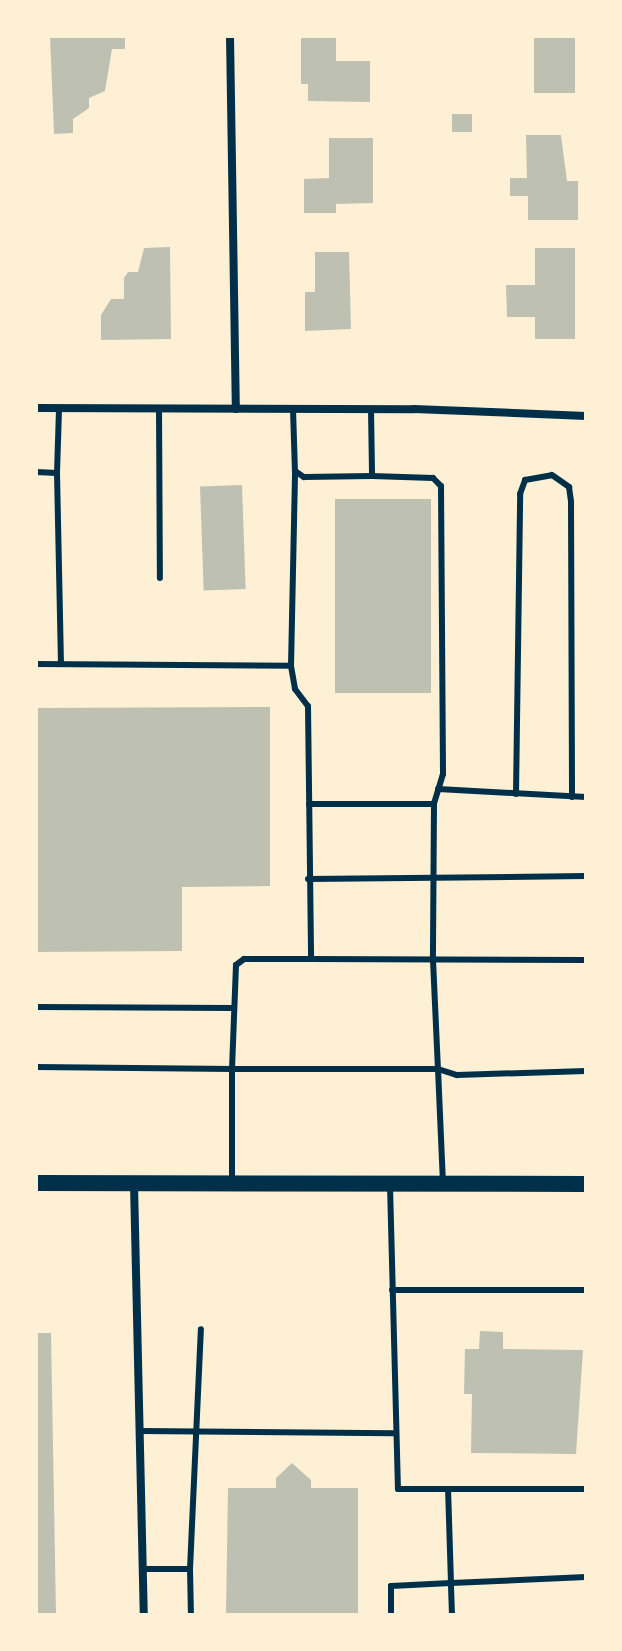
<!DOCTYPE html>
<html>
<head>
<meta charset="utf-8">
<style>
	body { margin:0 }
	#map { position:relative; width:622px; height:1651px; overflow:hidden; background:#fdf0d5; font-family:"DM Sans",sans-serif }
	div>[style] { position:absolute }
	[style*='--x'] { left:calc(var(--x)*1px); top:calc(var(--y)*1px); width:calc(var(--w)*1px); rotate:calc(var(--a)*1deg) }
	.building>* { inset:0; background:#bec0b2; transform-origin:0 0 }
	.service>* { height:6px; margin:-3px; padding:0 3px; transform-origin:3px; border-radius:3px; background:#003049 }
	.minor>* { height:8px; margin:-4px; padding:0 4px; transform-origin:4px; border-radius:4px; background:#003049 }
	.secondary>* { height:16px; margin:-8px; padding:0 8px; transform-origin:8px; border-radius:8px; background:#003049 }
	span { translate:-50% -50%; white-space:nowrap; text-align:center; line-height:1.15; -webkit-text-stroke:8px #fdf0d5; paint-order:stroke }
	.frame { position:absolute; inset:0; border:38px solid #fdf0d5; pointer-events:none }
</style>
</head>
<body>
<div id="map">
	<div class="building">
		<i style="clip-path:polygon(50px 36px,125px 36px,125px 49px,112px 49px,105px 91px,89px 98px,89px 108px,73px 119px,73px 133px,54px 134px)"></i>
		<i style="clip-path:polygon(301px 36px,336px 36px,336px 61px,370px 61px,370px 102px,308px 101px,308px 84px,301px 84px)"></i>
		<i style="left:534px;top:36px;width:41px;height:57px"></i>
		<i style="left:452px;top:114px;width:20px;height:18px"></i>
		<i style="clip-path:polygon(526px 135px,561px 135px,567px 181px,578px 181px,578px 220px,528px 220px,528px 196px,510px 196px,510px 178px,527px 178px)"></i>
		<i style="clip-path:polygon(329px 138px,373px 138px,373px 203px,336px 204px,336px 213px,304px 213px,304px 179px,329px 178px)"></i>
		<i style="clip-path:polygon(170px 247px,171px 339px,101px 340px,101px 315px,111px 299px,124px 299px,124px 278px,128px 272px,138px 272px,144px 248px)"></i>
		<i style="clip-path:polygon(535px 248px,575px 248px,575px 339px,535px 339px,535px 317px,507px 317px,506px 285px,535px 285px)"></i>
		<i style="clip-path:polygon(315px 252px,349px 252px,351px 329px,305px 331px,305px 292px,315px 292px)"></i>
		<i style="left:242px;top:485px;width:104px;height:42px;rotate:88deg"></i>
		<i style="left:335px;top:499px;width:96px;height:194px"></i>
		<i style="clip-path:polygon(270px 707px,270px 886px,182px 887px,182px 951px,36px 952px,36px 708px)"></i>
		<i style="clip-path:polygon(480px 1331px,503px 1332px,503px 1349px,583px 1350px,576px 1454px,471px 1453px,472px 1394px,464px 1394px,465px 1349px,479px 1349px)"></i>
		<i style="clip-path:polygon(36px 1333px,51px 1333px,56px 1615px,36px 1615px)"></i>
		<i style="clip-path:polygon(292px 1463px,311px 1480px,311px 1488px,358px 1488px,358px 1615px,226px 1615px,228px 1488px,276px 1488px,276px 1478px)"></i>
	</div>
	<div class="service">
		<i style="--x:159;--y:408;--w:170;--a:89.7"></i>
		<i style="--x:293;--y:409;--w:62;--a:88.2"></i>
		<i style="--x:295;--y:471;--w:11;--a:34"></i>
		<i style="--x:304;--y:477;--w:68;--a:-0.8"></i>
		<i style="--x:371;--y:409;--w:67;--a:89.1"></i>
		<i style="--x:372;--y:476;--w:61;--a:1.9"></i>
		<i style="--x:433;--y:478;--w:11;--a:45"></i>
		<i style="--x:441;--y:486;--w:288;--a:89.6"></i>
		<i style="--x:443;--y:774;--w:31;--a:107"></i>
		<i style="--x:434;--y:804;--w:156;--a:90.4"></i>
		<i style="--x:433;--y:960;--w:109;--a:87.4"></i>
		<i style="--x:438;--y:1069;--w:20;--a:18"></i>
		<i style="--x:457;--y:1075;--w:129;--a:-1.8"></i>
		<i style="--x:36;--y:472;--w:21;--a:3"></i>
		<i style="--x:57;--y:473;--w:65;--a:-88.2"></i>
		<i style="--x:57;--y:473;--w:190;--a:88.8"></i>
		<i style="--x:36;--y:664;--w:255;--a:0.4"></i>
		<i style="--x:291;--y:666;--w:23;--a:80"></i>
		<i style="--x:295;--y:689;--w:21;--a:53"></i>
		<i style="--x:308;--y:706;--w:253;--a:89.3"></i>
		<i style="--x:311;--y:959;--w:67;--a:180"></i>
		<i style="--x:244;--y:959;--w:10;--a:143"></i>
		<i style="--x:236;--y:965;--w:104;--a:92.2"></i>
		<i style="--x:232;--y:1069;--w:196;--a:-179.4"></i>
		<i style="--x:291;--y:666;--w:195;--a:-88.8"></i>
		<i style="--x:438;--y:789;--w:148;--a:3.1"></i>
		<i style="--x:516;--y:794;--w:300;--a:-89.2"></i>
		<i style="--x:520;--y:494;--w:15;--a:-70"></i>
		<i style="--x:525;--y:480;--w:27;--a:-10"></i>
		<i style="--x:552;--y:475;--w:21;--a:35"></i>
		<i style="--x:569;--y:487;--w:15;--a:82"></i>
		<i style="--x:571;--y:502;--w:295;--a:89.8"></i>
		<i style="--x:309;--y:804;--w:125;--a:0"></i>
		<i style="--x:308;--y:879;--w:278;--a:-0.6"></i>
		<i style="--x:311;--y:959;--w:275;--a:0.2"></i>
		<i style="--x:36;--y:1007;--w:197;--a:0.3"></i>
		<i style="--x:232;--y:1180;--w:111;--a:-90"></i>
		<i style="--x:232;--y:1069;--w:206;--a:0"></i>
		<i style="--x:438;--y:1069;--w:115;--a:87.5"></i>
		<i style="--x:390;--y:1185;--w:304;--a:88.5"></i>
		<i style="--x:398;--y:1489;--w:188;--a:0"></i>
		<i style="--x:392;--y:1290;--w:194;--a:0"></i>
		<i style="--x:140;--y:1431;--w:254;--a:0.5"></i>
		<i style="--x:142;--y:1569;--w:48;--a:0"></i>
		<i style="--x:190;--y:1569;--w:240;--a:-87.4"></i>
		<i style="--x:190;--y:1569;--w:46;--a:88.8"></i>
		<i style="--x:391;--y:1615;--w:29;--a:-90"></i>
		<i style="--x:391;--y:1586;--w:60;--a:-2.9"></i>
		<i style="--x:451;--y:1583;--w:94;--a:-91.8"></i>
		<i style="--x:452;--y:1615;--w:32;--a:-92"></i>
		<i style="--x:451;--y:1583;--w:135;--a:-2.5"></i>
	</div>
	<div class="minor">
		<i style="--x:230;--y:36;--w:373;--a:89.1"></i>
		<i style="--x:36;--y:408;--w:378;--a:0.2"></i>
		<i style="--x:414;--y:409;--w:172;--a:2.3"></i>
		<i style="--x:134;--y:1184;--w:431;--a:88.7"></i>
	</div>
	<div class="secondary">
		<i style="--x:36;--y:1183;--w:550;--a:0.1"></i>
	</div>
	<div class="frame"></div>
</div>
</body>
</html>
